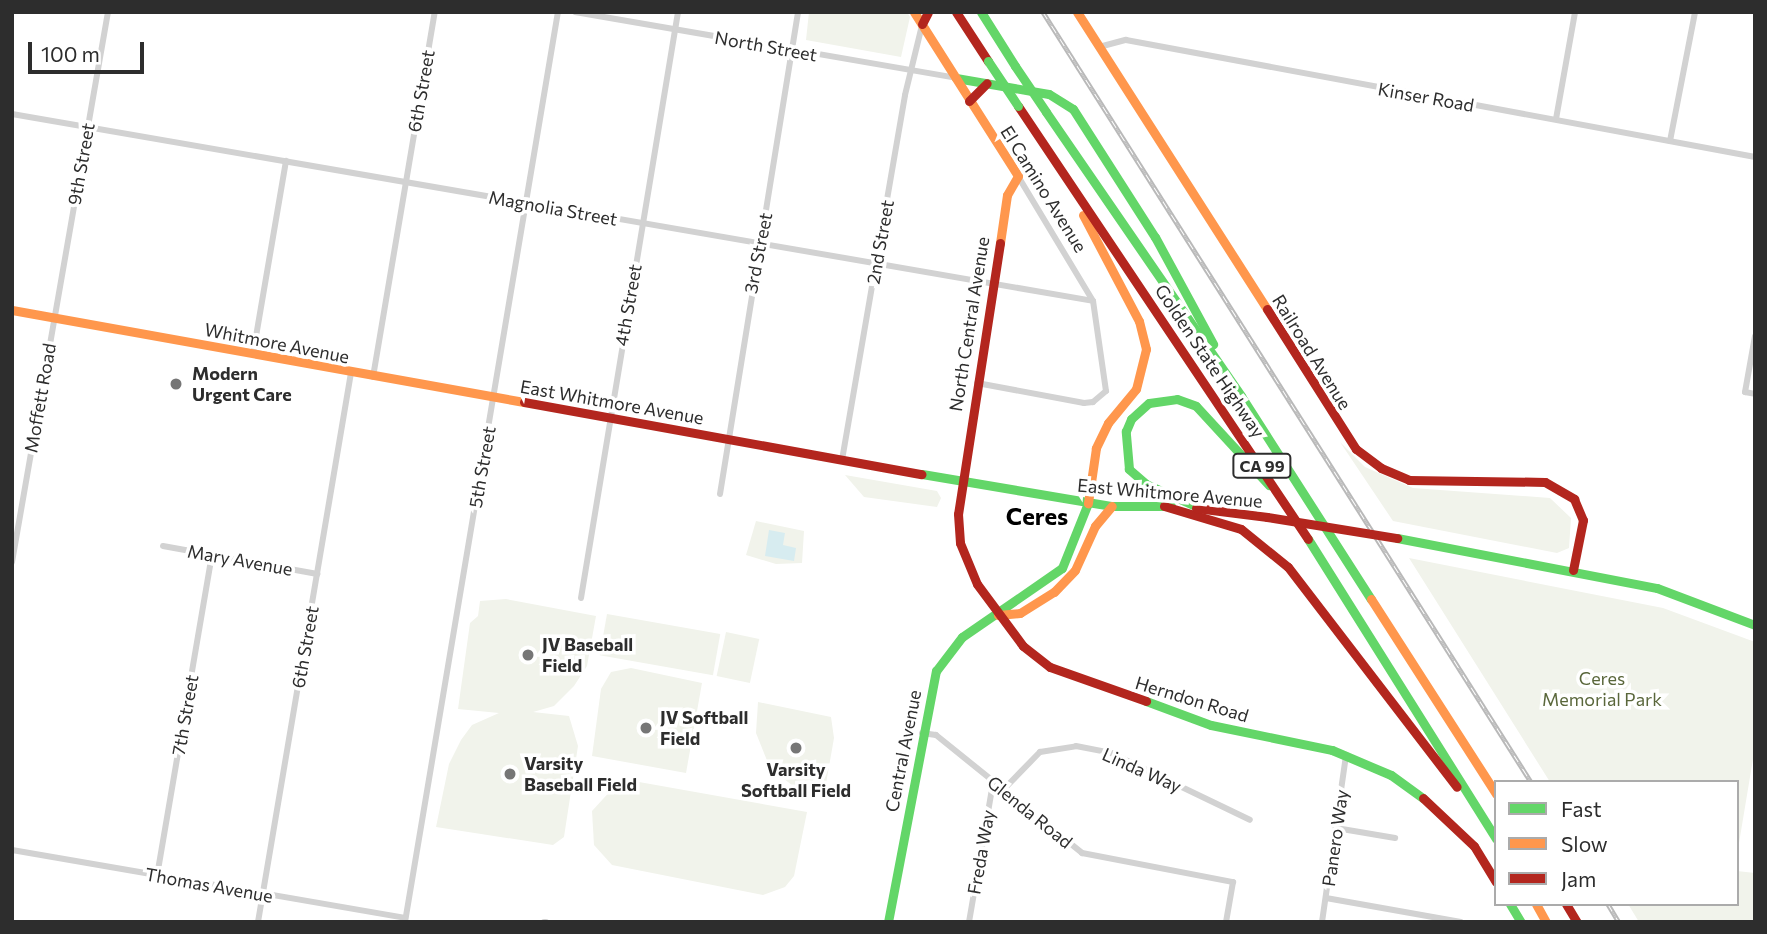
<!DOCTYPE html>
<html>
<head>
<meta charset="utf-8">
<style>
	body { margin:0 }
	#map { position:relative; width:1767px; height:934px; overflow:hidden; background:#fff; font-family:Commissioner,sans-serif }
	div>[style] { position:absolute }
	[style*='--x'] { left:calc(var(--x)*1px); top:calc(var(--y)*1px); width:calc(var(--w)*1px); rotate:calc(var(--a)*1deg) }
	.green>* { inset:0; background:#f1f3eb; transform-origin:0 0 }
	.water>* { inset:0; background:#d7ecf0 }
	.street>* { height:6px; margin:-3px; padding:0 3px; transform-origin:3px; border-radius:3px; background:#d2d2d2 }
	.fast>* { height:9px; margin:-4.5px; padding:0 4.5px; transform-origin:4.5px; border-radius:4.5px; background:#63d668 }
	.slow>* { height:9px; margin:-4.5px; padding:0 4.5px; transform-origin:4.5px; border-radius:4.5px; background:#ff974d }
	.jam>* { height:9px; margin:-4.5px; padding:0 4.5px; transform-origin:4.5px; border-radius:4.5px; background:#b3261e }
	.rail>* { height:5px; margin-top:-2.5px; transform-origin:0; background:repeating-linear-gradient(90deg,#fff 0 8px,#b9b9b9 0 16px); box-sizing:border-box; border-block:2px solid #b9b9b9 }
	.fast-bridge>* { height:9px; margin:-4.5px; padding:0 4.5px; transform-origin:4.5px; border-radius:4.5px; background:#63d668 }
	.jam-bridge>* { height:9px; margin:-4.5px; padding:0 4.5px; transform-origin:4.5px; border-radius:4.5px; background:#b3261e }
	.dots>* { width:19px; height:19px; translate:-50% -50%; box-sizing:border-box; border:4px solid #fff; border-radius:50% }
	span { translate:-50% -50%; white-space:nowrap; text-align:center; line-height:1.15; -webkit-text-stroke:7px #fff; paint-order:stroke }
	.shield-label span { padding:2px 5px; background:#fff; border:2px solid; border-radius:5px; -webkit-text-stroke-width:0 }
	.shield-label { font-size:16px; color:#2d2d2d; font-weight:700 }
	.street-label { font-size:18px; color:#2d2d2d }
	.poi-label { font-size:18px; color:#2d2d2d; font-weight:700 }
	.left { translate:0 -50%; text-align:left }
	.park-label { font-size:18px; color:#5a673b }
	.district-label { font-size:24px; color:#000; font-weight:700 }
	.frame { position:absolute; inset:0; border:14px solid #2d2d2d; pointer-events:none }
	.legend { position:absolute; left:1494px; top:780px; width:245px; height:126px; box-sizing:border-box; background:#fff; border:2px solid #ababab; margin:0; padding:9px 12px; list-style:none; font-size:21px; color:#2d2d2d }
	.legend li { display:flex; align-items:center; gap:14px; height:35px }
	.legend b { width:35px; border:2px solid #ababab }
	.scale { position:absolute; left:28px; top:42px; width:116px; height:32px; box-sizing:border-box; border:4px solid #2d2d2d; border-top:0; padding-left:9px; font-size:21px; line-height:24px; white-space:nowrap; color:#2d2d2d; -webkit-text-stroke:5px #fff; paint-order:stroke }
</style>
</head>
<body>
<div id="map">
	<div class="green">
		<i style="clip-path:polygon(809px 12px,907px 12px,910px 17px,901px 57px,806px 40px)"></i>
		<i style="clip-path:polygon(1340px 442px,1365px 467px,1413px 488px,1550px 498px,1571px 518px,1569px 548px,1557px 553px,1393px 521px)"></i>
		<i style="clip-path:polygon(845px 475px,937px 491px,941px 498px,937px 507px,864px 497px)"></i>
		<i style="clip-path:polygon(756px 521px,804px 531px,802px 563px,776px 564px,746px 555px)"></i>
		<i style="clip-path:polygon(1409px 558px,1663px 608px,1755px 642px,1755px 747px,1737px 855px,1737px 782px,1550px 782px)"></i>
		<i style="clip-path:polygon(506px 599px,596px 616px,587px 666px,574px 686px,554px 706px,533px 712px,569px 716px,578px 746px,564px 837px,553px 845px,436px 827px,449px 764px,461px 740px,472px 725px,499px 713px,458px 709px,470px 623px,478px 616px,480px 601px)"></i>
		<i style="left:607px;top:614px;width:115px;height:42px;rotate:10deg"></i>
		<i style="left:726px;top:632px;width:34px;height:45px;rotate:12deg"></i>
		<i style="clip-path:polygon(631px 668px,702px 683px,686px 773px,592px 756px,601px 689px,611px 672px)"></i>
		<i style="clip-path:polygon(758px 702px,831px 717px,834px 738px,824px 795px,797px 789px,770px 768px,756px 733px)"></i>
		<i style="clip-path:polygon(639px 782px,807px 812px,794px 876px,785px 887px,763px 895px,612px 865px,594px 845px,592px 811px,614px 787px)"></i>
		<i style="clip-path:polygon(1737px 871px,1755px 873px,1755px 922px,1639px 922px,1628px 904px,1737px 904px)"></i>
	</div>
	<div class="water">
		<i style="clip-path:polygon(769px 530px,785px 533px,783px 545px,796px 548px,794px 561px,765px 556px)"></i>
	</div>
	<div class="street">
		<i style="--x:575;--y:12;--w:387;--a:9.8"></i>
		<i style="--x:1099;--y:47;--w:28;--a:-15"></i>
		<i style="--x:1126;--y:40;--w:640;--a:10.54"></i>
		<i style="--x:12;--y:114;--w:1097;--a:9.81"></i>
		<i style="--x:1556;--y:119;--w:109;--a:-79.9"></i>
		<i style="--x:1670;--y:141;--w:131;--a:-79"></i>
		<i style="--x:1755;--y:336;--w:57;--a:100.1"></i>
		<i style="--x:1745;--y:392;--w:10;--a:11"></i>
		<i style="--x:253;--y:354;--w:196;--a:-80.3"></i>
		<i style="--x:373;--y:377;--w:370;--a:-80.4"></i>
		<i style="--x:977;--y:383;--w:109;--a:10.6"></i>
		<i style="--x:1084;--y:403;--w:9;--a:-6"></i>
		<i style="--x:1093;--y:402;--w:17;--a:-40"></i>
		<i style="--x:1106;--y:391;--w:91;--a:-98.2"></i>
		<i style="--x:1093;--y:301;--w:146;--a:-121"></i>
		<i style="--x:842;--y:460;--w:370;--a:-80.2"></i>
		<i style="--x:905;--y:95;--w:72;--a:-76.3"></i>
		<i style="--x:720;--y:494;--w:488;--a:-80.8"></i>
		<i style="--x:163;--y:546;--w:157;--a:10.3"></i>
		<i style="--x:12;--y:562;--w:558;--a:-80.1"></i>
		<i style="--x:581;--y:598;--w:594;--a:-80.6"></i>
		<i style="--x:922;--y:733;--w:14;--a:8"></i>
		<i style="--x:936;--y:735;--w:188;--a:38.9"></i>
		<i style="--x:1082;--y:853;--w:154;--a:10.9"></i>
		<i style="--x:1233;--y:882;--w:41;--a:99.9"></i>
		<i style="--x:1003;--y:790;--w:53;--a:-45.8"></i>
		<i style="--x:1040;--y:752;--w:36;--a:-9"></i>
		<i style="--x:1076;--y:746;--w:36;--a:11"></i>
		<i style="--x:1111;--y:753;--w:154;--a:25.7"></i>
		<i style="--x:1336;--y:828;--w:60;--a:9.6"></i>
		<i style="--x:12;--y:850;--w:399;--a:9.8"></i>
		<i style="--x:157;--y:876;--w:327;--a:-80.3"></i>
		<i style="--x:1326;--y:898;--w:137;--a:10.1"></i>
		<i style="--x:258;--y:922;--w:557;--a:-80.39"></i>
		<i style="--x:405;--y:922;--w:923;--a:-80.46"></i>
		<i style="--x:544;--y:922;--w:2;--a:0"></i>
		<i style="--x:969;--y:922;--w:141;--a:-80.2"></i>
		<i style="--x:1322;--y:922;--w:169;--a:-81.8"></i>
	</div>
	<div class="fast">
		<i style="--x:981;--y:12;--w:64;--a:57.8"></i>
		<i style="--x:956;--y:78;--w:94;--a:9.8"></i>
		<i style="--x:1049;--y:94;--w:28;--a:32"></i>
		<i style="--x:1073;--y:109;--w:152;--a:57.4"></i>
		<i style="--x:1155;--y:237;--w:122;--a:61.5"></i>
		<i style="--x:1046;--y:112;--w:345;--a:55.5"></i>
		<i style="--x:1241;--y:396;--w:241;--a:57.4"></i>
		<i style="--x:922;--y:474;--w:193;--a:9.6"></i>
		<i style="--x:1112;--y:506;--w:59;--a:0"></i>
		<i style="--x:1200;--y:508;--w:59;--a:-156"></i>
		<i style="--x:1146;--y:484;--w:23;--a:-139"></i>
		<i style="--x:1129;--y:469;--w:38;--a:-95"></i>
		<i style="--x:1126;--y:431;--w:13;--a:-67"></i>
		<i style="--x:1131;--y:419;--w:24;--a:-42"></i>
		<i style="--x:1149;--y:403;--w:28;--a:-8"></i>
		<i style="--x:1177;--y:399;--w:20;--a:20"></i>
		<i style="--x:1196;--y:406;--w:108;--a:47.3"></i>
		<i style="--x:1397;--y:538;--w:265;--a:10.9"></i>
		<i style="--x:1657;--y:588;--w:105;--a:20.7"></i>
		<i style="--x:1308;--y:539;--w:354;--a:57.9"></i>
		<i style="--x:1146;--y:701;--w:69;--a:20.3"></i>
		<i style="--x:1211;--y:725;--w:124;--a:11.7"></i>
		<i style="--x:1332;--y:750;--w:64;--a:23"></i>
		<i style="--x:1391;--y:775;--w:39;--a:36"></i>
		<i style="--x:1510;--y:904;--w:21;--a:59"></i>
		<i style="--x:888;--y:922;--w:256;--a:-79.2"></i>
		<i style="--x:936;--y:671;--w:43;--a:-52.6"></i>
		<i style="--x:962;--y:637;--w:121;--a:-34.6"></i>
		<i style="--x:1062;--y:568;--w:70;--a:-68.2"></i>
	</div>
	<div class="slow">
		<i style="--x:914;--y:12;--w:194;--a:57.6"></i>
		<i style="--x:1018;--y:176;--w:22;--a:120"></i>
		<i style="--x:1007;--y:195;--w:49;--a:98.3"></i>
		<i style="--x:1077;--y:12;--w:353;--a:57.4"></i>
		<i style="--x:1083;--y:215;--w:120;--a:62.2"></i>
		<i style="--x:1139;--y:321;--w:29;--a:76"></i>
		<i style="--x:1146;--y:349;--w:41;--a:104"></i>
		<i style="--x:1136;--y:389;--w:44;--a:129.5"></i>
		<i style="--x:1108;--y:423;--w:28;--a:116"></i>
		<i style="--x:1096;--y:448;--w:56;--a:98.3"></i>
		<i style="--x:12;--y:310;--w:520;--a:10.19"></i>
		<i style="--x:1371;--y:599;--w:232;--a:57.3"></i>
		<i style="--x:998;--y:615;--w:22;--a:-5"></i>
		<i style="--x:1020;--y:613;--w:40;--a:-32"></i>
		<i style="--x:1054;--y:592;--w:30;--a:-46"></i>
		<i style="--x:1075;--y:570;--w:48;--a:-65.6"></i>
		<i style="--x:1095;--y:526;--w:26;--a:-50"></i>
		<i style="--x:1536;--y:904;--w:21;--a:61"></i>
	</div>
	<div class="jam">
		<i style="--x:956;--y:12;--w:59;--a:56.9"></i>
		<i style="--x:922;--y:24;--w:13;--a:-63"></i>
		<i style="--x:969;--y:101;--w:25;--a:-45"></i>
		<i style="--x:1018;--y:106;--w:521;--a:56.19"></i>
		<i style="--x:1000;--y:243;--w:274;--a:98.8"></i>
		<i style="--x:958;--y:514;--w:29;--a:86"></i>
		<i style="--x:960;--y:543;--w:44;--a:67.5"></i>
		<i style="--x:977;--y:584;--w:77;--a:53.4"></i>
		<i style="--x:1023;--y:646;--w:34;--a:38"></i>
		<i style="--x:1050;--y:667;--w:102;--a:19.5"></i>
		<i style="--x:1267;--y:309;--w:166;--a:57.6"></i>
		<i style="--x:1356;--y:449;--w:31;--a:37"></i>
		<i style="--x:1381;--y:468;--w:30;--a:23"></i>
		<i style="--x:1409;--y:480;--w:136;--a:0.8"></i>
		<i style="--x:1545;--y:482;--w:34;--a:30"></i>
		<i style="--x:1574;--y:499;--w:23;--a:67"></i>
		<i style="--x:1583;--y:520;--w:51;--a:101.3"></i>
		<i style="--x:524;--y:402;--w:404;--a:10.3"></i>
		<i style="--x:1164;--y:506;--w:80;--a:16.6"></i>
		<i style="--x:1241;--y:529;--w:60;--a:39"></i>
		<i style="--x:1288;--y:567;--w:277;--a:52.5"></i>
		<i style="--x:1196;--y:508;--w:72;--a:7.2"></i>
		<i style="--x:1423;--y:798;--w:70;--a:43.3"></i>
		<i style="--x:1474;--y:846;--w:42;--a:58.6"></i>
		<i style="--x:1566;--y:904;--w:21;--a:59"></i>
	</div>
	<div class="rail">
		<i style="--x:1043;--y:12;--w:912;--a:57.63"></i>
		<i style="--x:1608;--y:904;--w:21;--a:59"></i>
	</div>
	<div class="fast-bridge">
		<i style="--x:988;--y:61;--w:54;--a:56.3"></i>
		<i style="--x:1015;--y:66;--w:55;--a:56"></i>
	</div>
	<div class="jam-bridge">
		<i style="--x:1267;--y:517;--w:132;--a:9.2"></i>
	</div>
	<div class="dots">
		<i style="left:176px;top:384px;background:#767676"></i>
		<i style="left:528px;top:655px;background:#767676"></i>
		<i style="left:646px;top:728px;background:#767676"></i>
		<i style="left:796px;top:748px;background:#767676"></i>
		<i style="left:510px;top:774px;background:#767676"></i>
	</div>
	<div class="shield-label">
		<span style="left:1262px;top:466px">CA 99</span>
	</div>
	<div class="street-label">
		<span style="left:766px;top:46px;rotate:10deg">North Street</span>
		<span style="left:421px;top:91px;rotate:-80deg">6th Street</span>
		<span style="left:1426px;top:97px;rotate:10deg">Kinser Road</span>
		<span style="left:81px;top:164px;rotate:-80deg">9th Street</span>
		<span style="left:1044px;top:189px;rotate:58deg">El Camino Avenue</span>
		<span style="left:553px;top:208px;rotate:10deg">Magnolia Street</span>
		<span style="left:880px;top:242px;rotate:-80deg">2nd Street</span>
		<span style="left:758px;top:253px;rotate:-79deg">3rd Street</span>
		<span style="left:628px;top:305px;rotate:-80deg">4th Street</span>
		<span style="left:969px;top:324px;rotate:-81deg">North Central Avenue</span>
		<span style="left:277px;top:343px;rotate:11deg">Whitmore Avenue</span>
		<span style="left:1312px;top:352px;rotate:58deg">Railroad Avenue</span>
		<span style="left:1210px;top:361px;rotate:56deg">Golden State Highway</span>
		<span style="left:40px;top:398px;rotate:-80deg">Moffett Road</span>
		<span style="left:612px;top:402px;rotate:10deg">East Whitmore Avenue</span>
		<span style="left:482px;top:467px;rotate:-80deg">5th Street</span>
		<span style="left:1170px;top:493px;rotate:5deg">East Whitmore Avenue</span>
		<span style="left:240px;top:560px;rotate:10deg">Mary Avenue</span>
		<span style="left:305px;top:647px;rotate:-80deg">6th Street</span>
		<span style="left:1192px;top:699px;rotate:17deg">Herndon Road</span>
		<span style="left:185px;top:715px;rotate:-80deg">7th Street</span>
		<span style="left:903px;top:751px;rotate:-79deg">Central Avenue</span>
		<span style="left:1142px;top:770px;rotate:24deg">Linda Way</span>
		<span style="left:1030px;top:812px;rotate:39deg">Glenda Road</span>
		<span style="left:1335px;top:838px;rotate:-82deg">Panero Way</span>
		<span style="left:981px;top:852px;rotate:-80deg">Freda Way</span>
		<span style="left:209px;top:885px;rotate:10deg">Thomas Avenue</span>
	</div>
	<div class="poi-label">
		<span class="left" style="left:192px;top:384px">Modern<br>Urgent Care</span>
		<span class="left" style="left:542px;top:655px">JV Baseball<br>Field</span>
		<span class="left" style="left:660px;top:728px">JV Softball<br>Field</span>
		<span class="left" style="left:524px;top:774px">Varsity<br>Baseball Field</span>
		<span style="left:796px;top:780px">Varsity<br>Softball Field</span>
	</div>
	<div class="park-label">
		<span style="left:1602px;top:689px">Ceres<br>Memorial Park</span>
	</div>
	<div class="district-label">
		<span style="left:1037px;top:516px">Ceres</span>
	</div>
	<div class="frame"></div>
	<ul class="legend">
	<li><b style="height:9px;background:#63d668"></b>Fast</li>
	<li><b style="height:9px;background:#ff974d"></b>Slow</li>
	<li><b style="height:9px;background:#b3261e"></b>Jam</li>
	</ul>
	<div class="scale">100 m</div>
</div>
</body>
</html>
